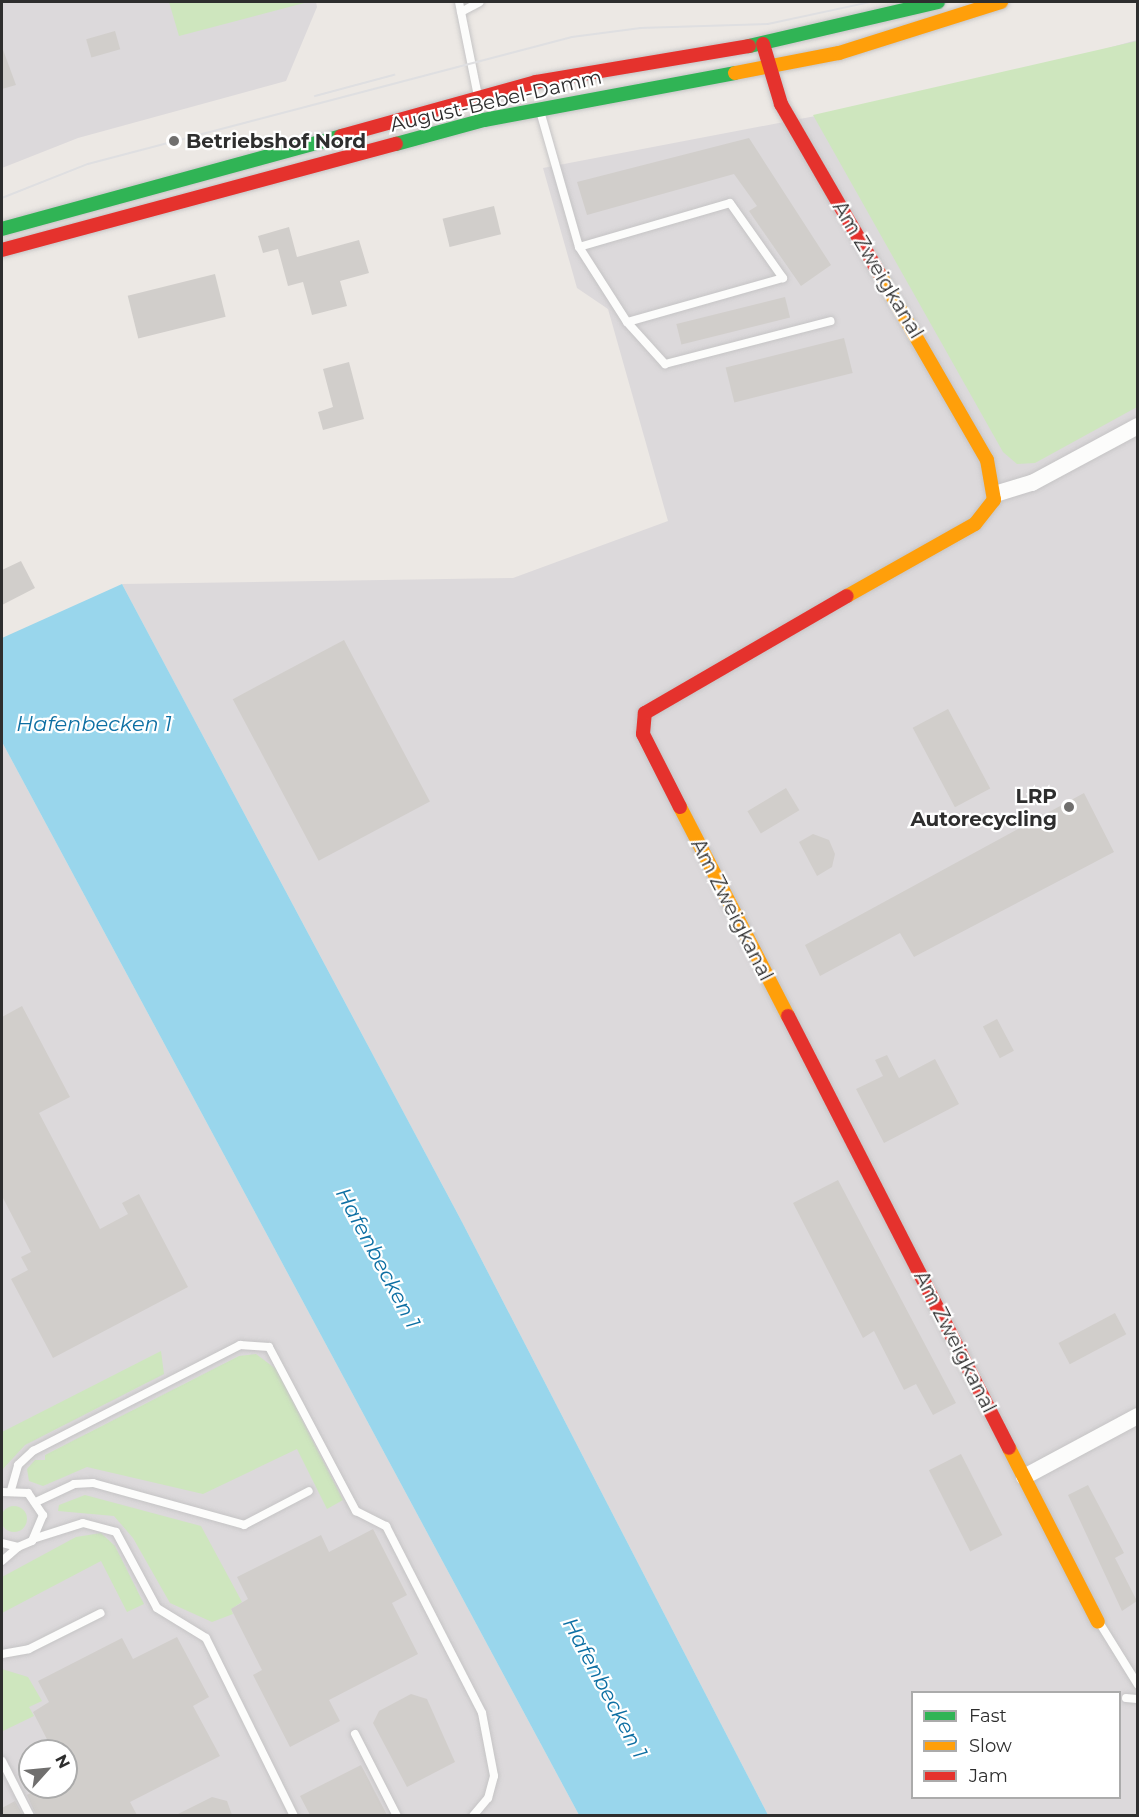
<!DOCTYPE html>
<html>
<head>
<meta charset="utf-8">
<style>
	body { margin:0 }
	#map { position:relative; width:1139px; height:1817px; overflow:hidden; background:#ece8e4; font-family:Montserrat,sans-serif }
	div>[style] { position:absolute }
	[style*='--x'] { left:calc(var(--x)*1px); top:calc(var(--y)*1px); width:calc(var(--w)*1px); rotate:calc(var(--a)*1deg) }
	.industrial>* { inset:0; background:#dcd9db }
	.green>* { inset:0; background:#cee6be }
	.round { border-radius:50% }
	.water>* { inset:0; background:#99d6ec }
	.building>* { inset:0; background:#d1cecb; transform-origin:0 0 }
	.roads { filter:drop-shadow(0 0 2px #c5c4c5) drop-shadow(0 0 2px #c5c4c5) }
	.lane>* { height:8px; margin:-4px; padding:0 4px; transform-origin:4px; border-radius:4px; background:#fcfcfb }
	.street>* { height:16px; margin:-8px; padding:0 8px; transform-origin:8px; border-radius:8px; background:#fcfcfb }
	.fast>* { height:14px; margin:-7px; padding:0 7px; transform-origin:7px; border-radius:7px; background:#30b455 }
	.slow>* { height:14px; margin:-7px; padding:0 7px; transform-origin:7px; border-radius:7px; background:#ff9f0a }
	.jam>* { height:14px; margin:-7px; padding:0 7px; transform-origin:7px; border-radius:7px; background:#e5322d }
	.tram>* { height:1.5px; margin:-0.75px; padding:0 0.75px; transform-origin:0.75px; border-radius:0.75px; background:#dfdfe1 }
	.dots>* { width:16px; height:16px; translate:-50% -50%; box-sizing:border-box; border:3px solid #fff; border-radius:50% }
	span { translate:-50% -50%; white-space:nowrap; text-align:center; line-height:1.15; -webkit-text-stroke:4.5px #fff; paint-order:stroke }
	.street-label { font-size:20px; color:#2e2e2e }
	.poi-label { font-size:20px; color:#2e2e2e; font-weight:700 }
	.left { translate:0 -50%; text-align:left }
	.right { translate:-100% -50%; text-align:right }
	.water-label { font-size:21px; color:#0d6fa3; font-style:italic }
	.frame { position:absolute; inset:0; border:3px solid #2e2e2e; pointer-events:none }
	.legend { position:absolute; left:911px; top:1691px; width:210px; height:108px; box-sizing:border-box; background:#fff; border:2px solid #ababab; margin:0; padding:8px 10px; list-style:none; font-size:18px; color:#2e2e2e }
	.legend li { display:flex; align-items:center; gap:12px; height:30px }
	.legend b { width:30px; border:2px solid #ababab }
	.north { position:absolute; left:18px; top:1739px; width:60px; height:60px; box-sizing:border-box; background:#fff; border:2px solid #ababab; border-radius:50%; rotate:63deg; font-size:16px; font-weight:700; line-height:24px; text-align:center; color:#2e2e2e }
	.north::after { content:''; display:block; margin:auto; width:21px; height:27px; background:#706f6e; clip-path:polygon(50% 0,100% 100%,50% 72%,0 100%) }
</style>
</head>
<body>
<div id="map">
	<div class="industrial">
		<i style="clip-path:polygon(2px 2px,316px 2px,317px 7px,286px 81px,78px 138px,2px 168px)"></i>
		<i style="clip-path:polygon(evenodd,1137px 40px,1137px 1815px,768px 1815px,461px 1220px,122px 584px,513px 578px,668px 521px,608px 309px,577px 288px,543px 168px,967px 87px,1137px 40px,912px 1692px,1120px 1692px,1120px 1798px,912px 1798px,912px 1692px)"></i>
		<i style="clip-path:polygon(evenodd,2px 742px,579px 1815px,2px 1815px,2px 742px,30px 1751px,66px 1751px,66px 1787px,30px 1787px,30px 1751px)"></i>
	</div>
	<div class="green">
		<i style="clip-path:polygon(169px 2px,308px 2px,179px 36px)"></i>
		<i style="clip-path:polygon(1137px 41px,1137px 407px,1035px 463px,1017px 464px,1003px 452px,813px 115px)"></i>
		<i style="clip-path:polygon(161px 1351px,164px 1374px,25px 1445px,2px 1470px,2px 1432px)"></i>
		<i style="clip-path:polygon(256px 1354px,276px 1369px,343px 1500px,327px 1509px,297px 1449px,203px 1494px,87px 1467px,43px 1486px,29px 1481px,27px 1469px,35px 1460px,45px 1460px,45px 1455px,239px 1356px)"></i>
		<i style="clip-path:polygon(85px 1495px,201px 1526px,242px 1602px,231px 1609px,233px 1614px,212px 1622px,170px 1603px,133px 1538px,114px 1516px,58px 1511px,59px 1505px)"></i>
		<i class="round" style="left:1px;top:1506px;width:26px;height:26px"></i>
		<i style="clip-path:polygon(101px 1533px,115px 1546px,144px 1604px,127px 1612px,101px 1561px,2px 1613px,2px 1577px,76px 1537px)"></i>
		<i style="clip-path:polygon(2px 1669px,28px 1677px,42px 1701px,29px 1707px,34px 1716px,3px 1731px)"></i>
	</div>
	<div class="water">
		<i style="clip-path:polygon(122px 584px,461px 1220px,768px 1815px,579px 1815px,2px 742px,2px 638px)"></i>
	</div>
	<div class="building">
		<i style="left:115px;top:31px;width:19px;height:30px;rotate:74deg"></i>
		<i style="clip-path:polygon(2px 47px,16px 85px,2px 89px)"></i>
		<i style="clip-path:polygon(749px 138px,831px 265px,801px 286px,749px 211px,757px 206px,734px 174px,587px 215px,577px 182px)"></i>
		<i style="left:494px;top:206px;width:29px;height:53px;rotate:76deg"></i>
		<i style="clip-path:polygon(289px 227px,297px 257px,359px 240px,369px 273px,340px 281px,347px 306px,312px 315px,303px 282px,288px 286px,278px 249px,263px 253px,258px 236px)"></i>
		<i style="left:215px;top:274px;width:44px;height:90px;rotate:76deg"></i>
		<i style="left:785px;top:297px;width:21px;height:112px;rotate:76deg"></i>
		<i style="left:844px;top:338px;width:36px;height:122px;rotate:76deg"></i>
		<i style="clip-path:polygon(349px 362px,364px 419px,323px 430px,318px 412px,333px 407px,323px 369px)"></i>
		<i style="clip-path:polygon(21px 561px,35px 588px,2px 605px,2px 570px)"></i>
		<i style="left:344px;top:640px;width:183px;height:126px;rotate:62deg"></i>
		<i style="left:948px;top:709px;width:90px;height:40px;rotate:62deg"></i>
		<i style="left:786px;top:788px;width:26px;height:45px;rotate:59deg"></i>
		<i style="clip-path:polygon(1084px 793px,1114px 852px,914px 957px,900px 933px,820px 976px,805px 945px)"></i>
		<i style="clip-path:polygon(813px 834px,829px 840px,835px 854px,832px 867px,817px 876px,799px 842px)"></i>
		<i style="clip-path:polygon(22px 1006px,70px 1097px,39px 1113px,100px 1229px,128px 1214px,122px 1203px,139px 1194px,188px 1287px,53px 1358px,11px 1279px,28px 1270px,21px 1257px,31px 1252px,2px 1196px,2px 1017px)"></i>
		<i style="left:997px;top:1019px;width:36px;height:16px;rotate:62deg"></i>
		<i style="clip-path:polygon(887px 1055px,899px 1078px,935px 1059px,959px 1104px,884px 1143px,856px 1089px,883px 1076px,875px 1060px)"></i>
		<i style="clip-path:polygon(838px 1180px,956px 1403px,933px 1415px,916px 1384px,904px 1390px,874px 1331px,863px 1338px,793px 1203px)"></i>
		<i style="left:1115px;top:1313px;width:24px;height:64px;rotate:62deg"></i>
		<i style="left:961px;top:1454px;width:91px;height:36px;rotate:63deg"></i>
		<i style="clip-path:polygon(1088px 1485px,1124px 1553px,1115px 1558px,1137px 1601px,1122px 1611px,1068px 1495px)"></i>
		<i style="clip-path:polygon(373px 1529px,407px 1595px,392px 1603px,418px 1654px,329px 1700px,340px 1721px,290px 1747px,253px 1675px,262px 1670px,231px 1609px,248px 1599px,237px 1577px,321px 1535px,329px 1552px)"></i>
		<i style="clip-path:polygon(177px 1637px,209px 1697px,193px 1706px,220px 1756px,130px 1802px,137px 1815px,36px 1815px,27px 1795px,42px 1787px,66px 1787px,66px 1751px,53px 1751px,33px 1712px,49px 1702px,38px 1681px,122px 1638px,133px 1659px)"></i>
		<i style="clip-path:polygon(411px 1694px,427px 1699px,455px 1762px,407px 1787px,373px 1723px,379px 1711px)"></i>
		<i style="clip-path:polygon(361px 1765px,387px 1815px,310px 1815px,300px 1796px)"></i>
		<i style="clip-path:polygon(212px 1797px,227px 1801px,232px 1815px,176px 1815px)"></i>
		<i style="clip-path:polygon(15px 1801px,23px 1815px,2px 1815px,2px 1808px)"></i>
	</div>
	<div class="roads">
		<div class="lane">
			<i style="--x:459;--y:2;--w:96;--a:78.6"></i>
			<i style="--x:461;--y:12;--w:21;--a:-28"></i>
			<i style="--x:540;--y:111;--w:141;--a:74"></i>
			<i style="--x:579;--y:247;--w:157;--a:-16.2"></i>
			<i style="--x:730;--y:203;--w:92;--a:54.8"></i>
			<i style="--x:783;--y:278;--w:162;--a:164.2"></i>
			<i style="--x:627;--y:322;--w:89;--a:-122.6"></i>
			<i style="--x:627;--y:322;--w:57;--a:47.9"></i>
			<i style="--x:665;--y:364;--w:171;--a:-14.5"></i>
			<i style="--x:11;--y:1490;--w:26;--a:-74"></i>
			<i style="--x:18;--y:1465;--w:21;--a:-43"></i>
			<i style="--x:33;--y:1451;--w:233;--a:-27.1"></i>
			<i style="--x:240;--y:1345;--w:29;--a:4"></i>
			<i style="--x:269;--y:1347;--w:186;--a:62.1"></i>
			<i style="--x:356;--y:1511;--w:34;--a:27"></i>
			<i style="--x:386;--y:1526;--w:210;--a:62.8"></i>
			<i style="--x:482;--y:1713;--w:64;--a:79.2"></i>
			<i style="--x:494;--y:1776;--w:23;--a:105"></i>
			<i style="--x:488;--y:1798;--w:23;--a:130"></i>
			<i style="--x:2;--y:1492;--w:26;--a:2"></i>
			<i style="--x:28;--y:1493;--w:27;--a:56"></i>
			<i style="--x:43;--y:1515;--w:28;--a:113"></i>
			<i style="--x:32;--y:1541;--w:15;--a:157"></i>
			<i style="--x:18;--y:1547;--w:16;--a:-166"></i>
			<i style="--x:38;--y:1501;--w:40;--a:-25"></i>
			<i style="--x:74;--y:1484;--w:19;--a:-3"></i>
			<i style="--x:93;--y:1483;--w:157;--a:15.5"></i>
			<i style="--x:244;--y:1525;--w:73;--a:-27.6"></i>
			<i style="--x:36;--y:1538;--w:49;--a:-17.7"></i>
			<i style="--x:83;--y:1523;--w:34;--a:15"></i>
			<i style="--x:116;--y:1532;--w:86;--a:61.7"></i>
			<i style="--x:157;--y:1608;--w:57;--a:31.5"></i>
			<i style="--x:206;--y:1638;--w:199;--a:63.7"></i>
			<i style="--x:2;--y:1561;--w:21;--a:-41"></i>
			<i style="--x:1099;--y:1622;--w:74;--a:58.2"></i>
			<i style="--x:2;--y:1654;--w:27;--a:-10"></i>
			<i style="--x:29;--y:1649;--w:80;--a:-26.6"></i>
			<i style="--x:1126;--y:1698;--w:11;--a:5"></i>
			<i style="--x:355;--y:1734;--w:92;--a:62.9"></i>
			<i style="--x:2;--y:1761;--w:62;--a:63"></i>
		</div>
		<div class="street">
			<i style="--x:995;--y:494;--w:39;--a:-17"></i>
			<i style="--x:1032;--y:483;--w:120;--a:-28.3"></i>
			<i style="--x:1024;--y:1477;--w:129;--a:-28.2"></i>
		</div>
		<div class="fast">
			<i style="--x:749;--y:46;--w:194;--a:-13.1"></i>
			<i style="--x:396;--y:144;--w:91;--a:-15.3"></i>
			<i style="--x:484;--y:120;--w:255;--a:-10.6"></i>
			<i style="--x:2;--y:229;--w:352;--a:-15.3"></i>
		</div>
		<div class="slow">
			<i style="--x:735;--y:73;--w:106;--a:-10.9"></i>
			<i style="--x:839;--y:53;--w:170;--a:-17.5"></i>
			<i style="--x:847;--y:596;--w:147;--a:-29.4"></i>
			<i style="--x:975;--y:524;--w:31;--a:-52"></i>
			<i style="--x:994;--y:500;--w:41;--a:-99.9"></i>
			<i style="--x:987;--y:460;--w:216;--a:-120"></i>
			<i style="--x:680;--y:807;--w:235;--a:62.7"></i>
			<i style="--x:1009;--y:1448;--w:195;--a:62.9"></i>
		</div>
		<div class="jam">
			<i style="--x:763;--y:44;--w:63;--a:73.3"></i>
			<i style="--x:781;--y:104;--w:195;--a:59.9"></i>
			<i style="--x:341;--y:136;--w:202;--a:-15.5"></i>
			<i style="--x:536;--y:82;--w:216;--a:-9.6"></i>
			<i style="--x:2;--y:250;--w:408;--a:-15.1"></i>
			<i style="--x:680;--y:807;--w:82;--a:-116.9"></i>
			<i style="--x:643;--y:734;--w:21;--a:-85"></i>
			<i style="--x:645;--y:713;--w:233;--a:-30.1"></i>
			<i style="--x:788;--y:1016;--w:485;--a:62.9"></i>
		</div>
	</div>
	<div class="tram">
		<i style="--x:315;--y:96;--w:82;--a:-14.9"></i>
		<i style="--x:2;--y:198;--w:92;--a:-21.6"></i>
		<i style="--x:88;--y:164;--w:500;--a:-14.7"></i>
		<i style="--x:572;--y:37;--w:69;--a:-7.5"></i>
		<i style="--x:640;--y:28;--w:128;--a:-1.8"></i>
		<i style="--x:768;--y:24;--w:105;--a:-12.1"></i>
	</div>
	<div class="dots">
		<i style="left:174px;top:141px;background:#706f6e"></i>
		<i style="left:1069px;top:807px;background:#706f6e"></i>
	</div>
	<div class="street-label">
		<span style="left:496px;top:101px;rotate:-13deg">August-Bebel-Damm</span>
		<span style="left:878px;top:270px;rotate:59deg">Am Zweigkanal</span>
		<span style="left:732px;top:910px;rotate:63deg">Am Zweigkanal</span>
		<span style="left:955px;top:1342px;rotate:63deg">Am Zweigkanal</span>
	</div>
	<div class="poi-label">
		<span class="left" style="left:186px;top:141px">Betriebshof Nord</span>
		<span class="right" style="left:1057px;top:808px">LRP<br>Autorecycling</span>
	</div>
	<div class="water-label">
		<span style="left:94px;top:724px">Hafenbecken 1</span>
		<span style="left:378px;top:1258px;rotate:62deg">Hafenbecken 1</span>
		<span style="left:605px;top:1688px;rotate:62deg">Hafenbecken 1</span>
	</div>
	<div class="frame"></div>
	<ul class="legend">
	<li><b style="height:8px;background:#30b455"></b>Fast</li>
	<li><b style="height:8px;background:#ff9f0a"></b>Slow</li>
	<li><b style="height:8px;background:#e5322d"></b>Jam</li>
	</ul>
	<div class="north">N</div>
</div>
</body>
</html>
